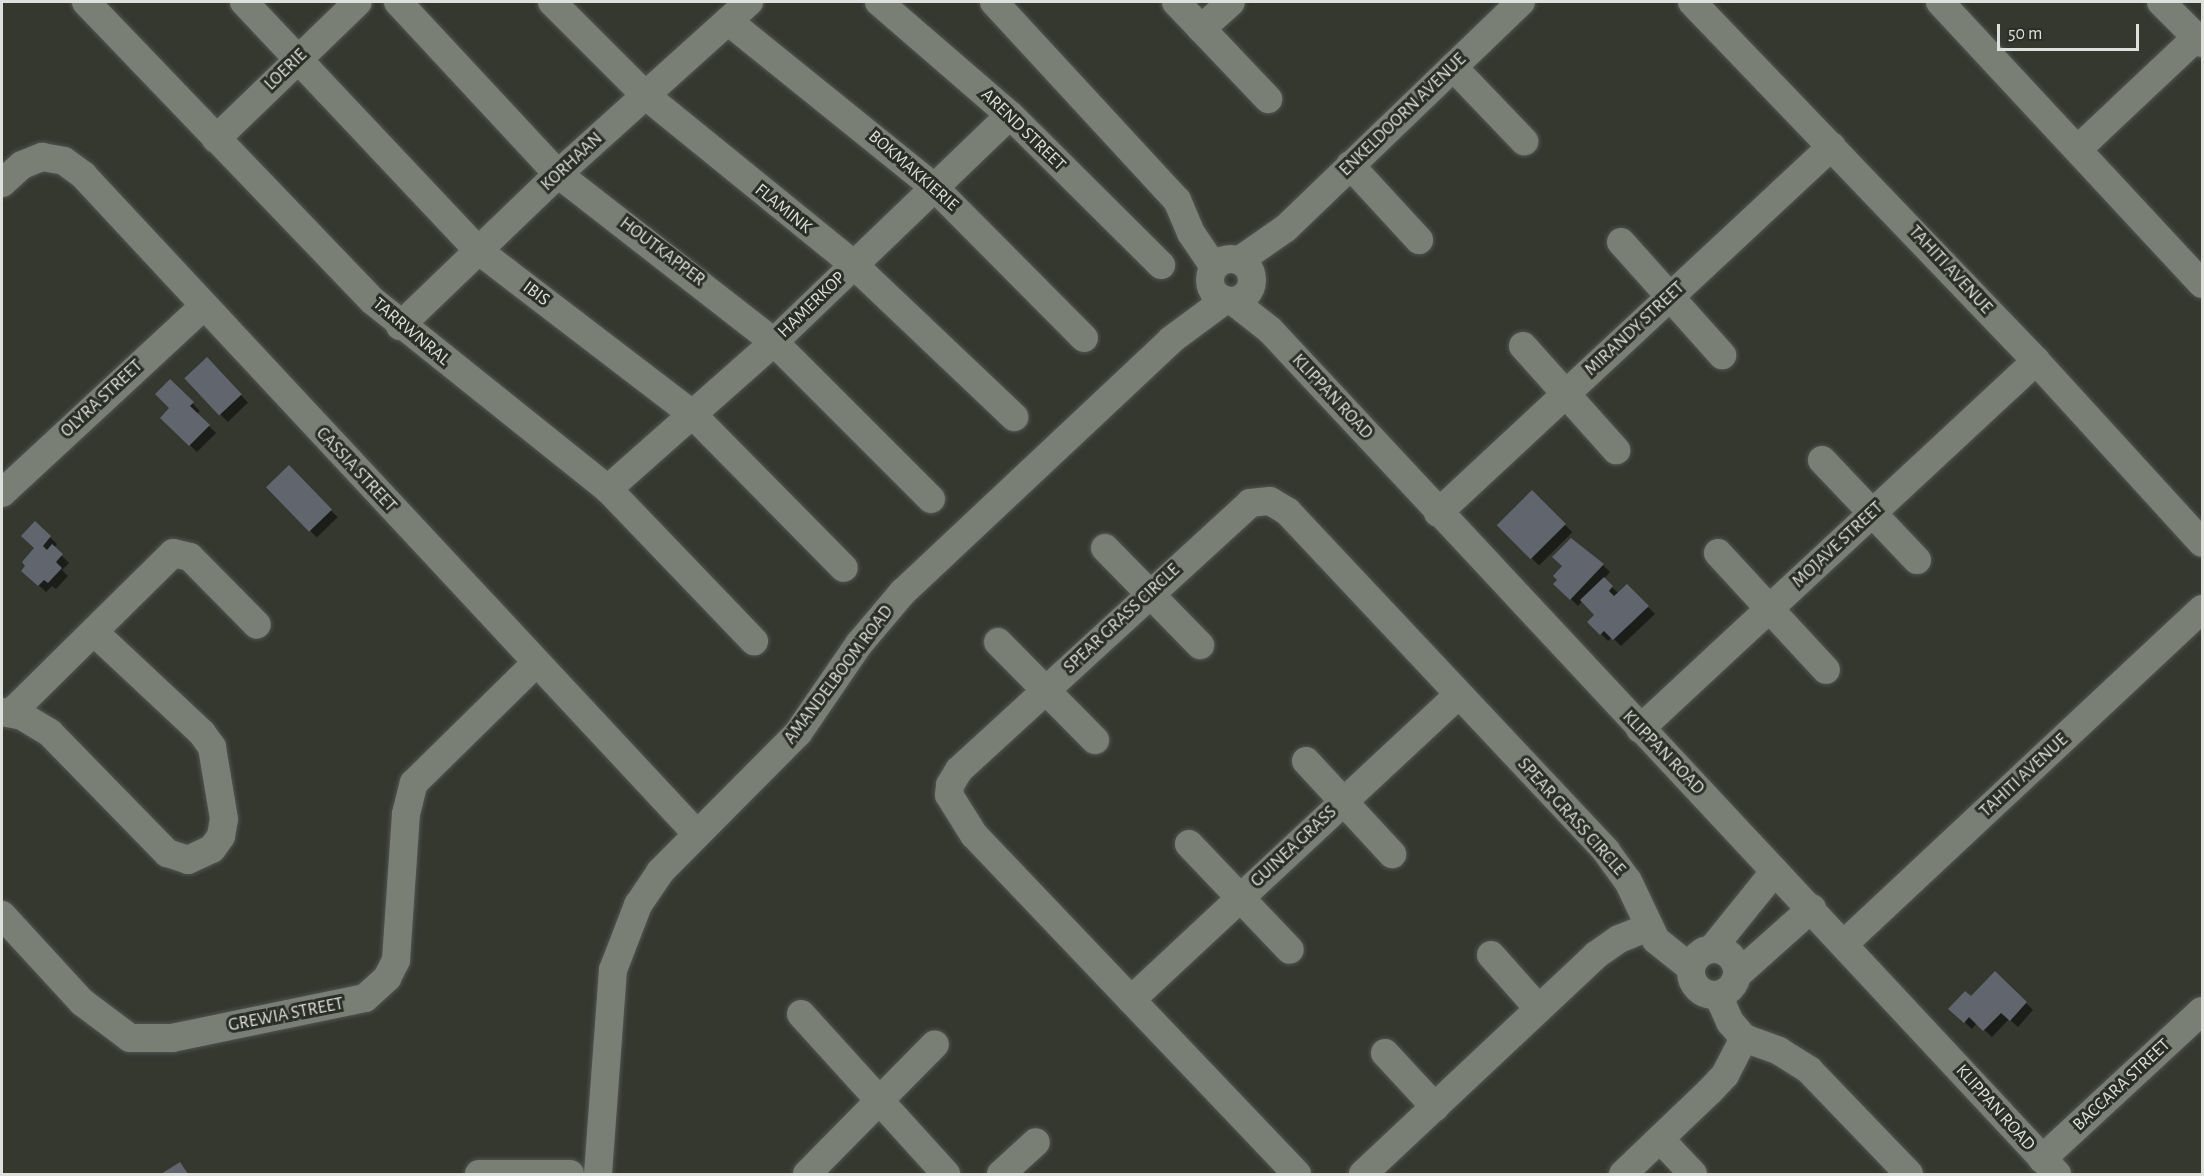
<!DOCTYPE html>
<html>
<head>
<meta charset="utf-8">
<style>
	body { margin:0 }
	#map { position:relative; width:2204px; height:1176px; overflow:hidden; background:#34382f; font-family:"Alegreya Sans",sans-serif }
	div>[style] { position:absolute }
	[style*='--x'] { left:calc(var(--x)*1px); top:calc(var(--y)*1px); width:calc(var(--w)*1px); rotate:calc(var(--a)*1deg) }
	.shadow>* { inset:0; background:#0007; transform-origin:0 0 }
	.building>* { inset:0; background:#61656e; transform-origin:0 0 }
	.roads { filter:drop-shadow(0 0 2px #52554e) drop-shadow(0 0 2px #52554e) }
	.minor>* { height:28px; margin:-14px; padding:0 14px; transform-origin:14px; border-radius:14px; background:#7a7f75 }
	.minor>.ring { margin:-14px; padding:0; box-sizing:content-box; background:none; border:28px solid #7a7f75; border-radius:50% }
	span { translate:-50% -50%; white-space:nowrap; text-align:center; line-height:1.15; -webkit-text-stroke:6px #2a2e25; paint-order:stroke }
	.street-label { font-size:18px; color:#dee1db }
	.frame { position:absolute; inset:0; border:3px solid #dee1db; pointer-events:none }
	.scale { position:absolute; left:1997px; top:24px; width:142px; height:27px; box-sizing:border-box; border:3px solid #dee1db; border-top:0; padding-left:8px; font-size:18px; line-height:21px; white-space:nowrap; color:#dee1db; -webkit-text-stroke:4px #2a2e25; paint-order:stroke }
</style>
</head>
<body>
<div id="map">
	<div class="shadow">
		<i style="left:207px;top:360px;width:59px;height:28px;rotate:46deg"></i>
		<i style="clip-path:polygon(170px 381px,200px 411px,196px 414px,216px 433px,197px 452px,162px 418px,171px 408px)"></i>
		<i style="left:289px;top:467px;width:70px;height:29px;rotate:46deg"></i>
		<i style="left:1532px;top:492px;width:57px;height:47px;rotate:45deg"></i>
		<i style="clip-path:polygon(35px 523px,57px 544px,54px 548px,69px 563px,62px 570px,68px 576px,56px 589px,52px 586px,46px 592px,23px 571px,36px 548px)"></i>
		<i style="clip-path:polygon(1603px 565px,1610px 572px,1604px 579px,1619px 594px,1627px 586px,1655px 614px,1621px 646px,1612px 637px,1608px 641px,1589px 622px,1596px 615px,1582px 601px,1578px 606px,1556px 584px)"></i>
		<i style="clip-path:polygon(1995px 973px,2033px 1010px,2018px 1027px,2009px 1019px,1992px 1037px,1977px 1023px,1972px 1029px,1950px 1009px,1971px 998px)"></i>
	</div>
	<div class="building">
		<i style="left:207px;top:357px;width:51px;height:31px;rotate:47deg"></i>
		<i style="clip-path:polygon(170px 379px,194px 402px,190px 406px,210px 425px,189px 446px,160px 418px,169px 408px,155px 394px)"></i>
		<i style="left:289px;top:465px;width:62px;height:32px;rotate:46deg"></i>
		<i style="left:1532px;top:490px;width:48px;height:50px;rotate:45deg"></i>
		<i style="clip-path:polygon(35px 521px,51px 536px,43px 546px,47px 550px,52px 544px,63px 554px,56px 562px,62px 568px,48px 583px,44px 580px,38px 586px,21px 571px,25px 566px,22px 562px,34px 548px,21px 536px)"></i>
		<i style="clip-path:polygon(1571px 538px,1604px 564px,1570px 600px,1553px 584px,1557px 580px,1553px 576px,1562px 566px,1552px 557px)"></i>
		<i style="clip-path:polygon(1604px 577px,1613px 586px,1609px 591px,1614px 596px,1627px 584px,1649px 606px,1613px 640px,1604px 631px,1600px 635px,1587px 622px,1594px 615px,1580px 600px)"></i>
		<i style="clip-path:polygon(1995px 971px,2027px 1002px,2010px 1021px,2001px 1013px,1983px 1031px,1969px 1017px,1964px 1023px,1948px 1009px,1965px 991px,1971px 996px)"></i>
		<i style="clip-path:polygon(180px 1162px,188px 1174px,161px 1174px)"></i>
	</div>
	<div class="roads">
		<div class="minor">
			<i style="--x:86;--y:2;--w:414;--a:46.2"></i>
			<i style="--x:373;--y:301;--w:301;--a:38.7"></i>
			<i style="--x:608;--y:489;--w:211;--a:46.2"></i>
			<i style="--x:244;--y:2;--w:342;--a:46.7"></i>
			<i style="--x:479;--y:251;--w:268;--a:37.4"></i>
			<i style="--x:692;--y:414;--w:216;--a:45.4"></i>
			<i style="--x:398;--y:2;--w:235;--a:47.1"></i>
			<i style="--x:558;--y:174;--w:274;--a:37.9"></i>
			<i style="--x:774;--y:342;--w:222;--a:45"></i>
			<i style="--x:552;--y:2;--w:132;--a:45"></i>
			<i style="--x:645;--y:95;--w:269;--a:39.1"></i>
			<i style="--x:854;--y:265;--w:221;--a:43.5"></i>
			<i style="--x:879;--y:2;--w:173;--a:40.8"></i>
			<i style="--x:1010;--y:115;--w:213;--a:44.8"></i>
			<i style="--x:994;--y:2;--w:270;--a:47.3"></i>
			<i style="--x:1177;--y:200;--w:36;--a:67"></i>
			<i style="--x:1191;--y:233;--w:41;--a:55.9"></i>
			<i style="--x:1176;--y:2;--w:134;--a:46.5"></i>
			<i style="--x:1692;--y:2;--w:497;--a:46.2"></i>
			<i style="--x:2036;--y:361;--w:246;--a:47.6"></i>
			<i style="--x:1940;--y:2;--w:385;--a:47.1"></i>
			<i style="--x:2161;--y:2;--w:58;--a:45"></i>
			<i style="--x:728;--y:21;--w:267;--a:38.9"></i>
			<i style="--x:936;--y:189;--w:210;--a:45.2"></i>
			<i style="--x:1201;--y:29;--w:40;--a:-42"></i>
			<i style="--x:1453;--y:67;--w:103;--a:46.2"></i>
			<i style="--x:216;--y:139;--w:197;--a:-44"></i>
			<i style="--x:2078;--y:149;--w:163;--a:-43.3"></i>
			<i style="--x:1350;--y:165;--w:102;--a:47.4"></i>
			<i style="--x:2;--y:183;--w:27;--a:-42"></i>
			<i style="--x:22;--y:165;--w:22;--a:-22"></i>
			<i style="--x:42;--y:157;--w:22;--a:10"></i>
			<i style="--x:64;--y:161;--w:24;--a:36"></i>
			<i style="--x:83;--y:175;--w:899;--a:47.03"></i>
			<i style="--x:1621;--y:242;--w:152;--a:48.2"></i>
			<i class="ring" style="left:1210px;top:259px;width:14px;height:14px"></i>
			<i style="--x:1240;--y:260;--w:56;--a:-34.8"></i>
			<i style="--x:1286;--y:228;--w:326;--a:-43.9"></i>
			<i style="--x:1233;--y:301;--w:47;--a:38.1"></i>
			<i style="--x:1270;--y:330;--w:1154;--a:47"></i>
			<i style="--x:400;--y:326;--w:219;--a:-43.9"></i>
			<i style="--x:558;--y:174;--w:257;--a:-42"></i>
			<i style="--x:1523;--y:346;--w:140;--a:48.2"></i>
			<i style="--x:1822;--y:460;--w:138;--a:46.5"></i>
			<i style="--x:608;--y:489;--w:222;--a:-41.5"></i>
			<i style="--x:774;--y:342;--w:327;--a:-43.9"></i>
			<i style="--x:2;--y:493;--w:274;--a:-42.8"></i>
			<i style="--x:1438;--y:513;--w:538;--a:-42.97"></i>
			<i style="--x:1105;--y:548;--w:136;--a:45.6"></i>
			<i style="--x:1718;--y:553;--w:159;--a:47.3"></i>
			<i style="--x:998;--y:642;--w:138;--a:45.3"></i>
			<i style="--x:2;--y:712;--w:20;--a:11"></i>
			<i style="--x:22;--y:716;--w:33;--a:31"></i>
			<i style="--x:50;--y:733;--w:168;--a:45.7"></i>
			<i style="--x:167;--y:853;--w:22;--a:18"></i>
			<i style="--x:188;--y:860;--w:26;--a:-25"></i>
			<i style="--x:212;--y:849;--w:16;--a:-55"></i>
			<i style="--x:221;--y:836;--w:17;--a:-80"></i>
			<i style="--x:224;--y:819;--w:73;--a:-99.5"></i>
			<i style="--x:212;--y:747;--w:17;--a:-126"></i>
			<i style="--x:202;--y:733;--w:146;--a:-136.9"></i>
			<i style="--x:12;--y:712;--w:226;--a:-44.6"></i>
			<i style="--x:173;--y:553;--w:17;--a:13"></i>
			<i style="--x:190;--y:557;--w:95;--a:45.4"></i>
			<i style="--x:1640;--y:729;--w:541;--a:-42.9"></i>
			<i style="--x:1306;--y:761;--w:127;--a:47.2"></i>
			<i style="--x:1189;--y:844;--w:146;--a:46.4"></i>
			<i style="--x:2;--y:915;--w:118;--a:47.4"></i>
			<i style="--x:82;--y:1002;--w:60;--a:36.9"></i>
			<i style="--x:130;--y:1038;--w:42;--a:0"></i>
			<i style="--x:172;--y:1038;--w:197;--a:-11.7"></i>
			<i style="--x:365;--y:998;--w:30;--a:-42"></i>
			<i style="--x:387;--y:978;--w:20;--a:-63"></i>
			<i style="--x:396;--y:960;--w:146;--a:-86.1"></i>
			<i style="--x:406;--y:814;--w:32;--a:-76"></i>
			<i style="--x:414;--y:783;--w:171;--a:-44.5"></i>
			<i style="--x:1845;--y:943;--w:489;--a:-43.1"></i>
			<i class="ring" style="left:1691px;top:949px;width:18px;height:18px"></i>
			<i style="--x:1712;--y:949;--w:100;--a:-51.1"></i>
			<i style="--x:1491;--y:955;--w:72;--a:48.4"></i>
			<i style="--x:1738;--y:974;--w:99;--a:-41.7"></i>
			<i style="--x:1718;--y:995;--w:30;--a:66"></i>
			<i style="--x:1730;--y:1022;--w:21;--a:49"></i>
			<i style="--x:1744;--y:1038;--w:37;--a:20"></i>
			<i style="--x:1779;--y:1051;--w:36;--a:32"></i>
			<i style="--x:1809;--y:1070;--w:144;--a:46.1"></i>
			<i style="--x:1131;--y:1000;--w:447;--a:-43"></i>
			<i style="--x:801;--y:1014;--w:216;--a:47.8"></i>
			<i style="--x:1385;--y:1053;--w:74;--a:47.2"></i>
			<i style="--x:1660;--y:1139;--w:48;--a:46.7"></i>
			<i style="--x:2042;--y:1159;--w:218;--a:-42.8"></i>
			<i style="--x:479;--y:1174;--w:91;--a:0"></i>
			<i style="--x:598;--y:1174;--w:205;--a:-85.8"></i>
			<i style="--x:613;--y:970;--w:70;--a:-69"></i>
			<i style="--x:638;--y:905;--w:40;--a:-56"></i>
			<i style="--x:660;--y:872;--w:196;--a:-45.2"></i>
			<i style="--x:798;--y:733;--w:108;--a:-55.6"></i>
			<i style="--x:859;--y:644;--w:68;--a:-49.8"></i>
			<i style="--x:903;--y:592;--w:368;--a:-43.2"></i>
			<i style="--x:1171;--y:340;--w:67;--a:-36.5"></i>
			<i style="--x:807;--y:1174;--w:182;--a:-45.4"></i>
			<i style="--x:1001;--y:1174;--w:47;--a:-42.4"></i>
			<i style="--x:1297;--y:1174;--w:468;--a:-133.6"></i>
			<i style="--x:974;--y:835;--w:47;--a:-122"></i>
			<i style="--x:949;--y:795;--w:10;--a:-84"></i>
			<i style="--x:950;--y:785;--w:17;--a:-59"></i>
			<i style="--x:959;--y:770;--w:395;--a:-42.5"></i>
			<i style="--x:1250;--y:503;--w:20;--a:-6"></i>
			<i style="--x:1270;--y:501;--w:21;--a:31"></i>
			<i style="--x:1288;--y:512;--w:465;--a:46.8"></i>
			<i style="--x:1606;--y:851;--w:37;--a:54"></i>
			<i style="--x:1628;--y:881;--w:65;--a:64.6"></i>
			<i style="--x:1656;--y:940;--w:45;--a:38.7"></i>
			<i style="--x:1363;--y:1174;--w:320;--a:-43.2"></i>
			<i style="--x:1596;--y:955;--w:28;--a:-35"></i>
			<i style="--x:1619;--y:939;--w:31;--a:-22"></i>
			<i style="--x:1623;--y:1174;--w:120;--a:-43.7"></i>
			<i style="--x:1710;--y:1091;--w:22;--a:-47"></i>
			<i style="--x:1725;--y:1075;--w:42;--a:-62.8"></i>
		</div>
	</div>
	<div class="street-label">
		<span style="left:286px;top:70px;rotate:-44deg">LOERIE</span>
		<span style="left:1403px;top:115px;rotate:-44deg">ENKELDOORN AVENUE</span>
		<span style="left:1023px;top:130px;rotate:44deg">AREND STREET</span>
		<span style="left:572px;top:162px;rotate:-43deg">KORHAAN</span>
		<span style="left:913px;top:171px;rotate:41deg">BOKMAKKIERIE</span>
		<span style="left:783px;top:209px;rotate:39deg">FLAMINK</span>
		<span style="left:662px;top:252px;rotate:37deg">HOUTKAPPER</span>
		<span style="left:1950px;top:270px;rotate:47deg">TAHITI AVENUE</span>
		<span style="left:536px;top:294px;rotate:37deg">IBIS</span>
		<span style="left:812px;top:305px;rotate:-44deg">HAMERKOP</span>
		<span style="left:1635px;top:329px;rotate:-43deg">MIRANDY STREET</span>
		<span style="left:411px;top:332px;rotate:40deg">TARRWNRAL</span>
		<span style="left:1332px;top:397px;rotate:47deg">KLIPPAN ROAD</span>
		<span style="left:102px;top:399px;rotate:-43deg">OLYRA STREET</span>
		<span style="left:356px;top:470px;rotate:47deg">CASSIA STREET</span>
		<span style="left:1838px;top:545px;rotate:-43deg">MOJAVE STREET</span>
		<span style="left:1122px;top:619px;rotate:-43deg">SPEAR GRASS CIRCLE</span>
		<span style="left:839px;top:675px;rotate:-53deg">AMANDELBOOM ROAD</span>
		<span style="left:1663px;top:753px;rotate:46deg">KLIPPAN ROAD</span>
		<span style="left:2024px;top:776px;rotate:-43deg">TAHITI AVENUE</span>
		<span style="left:1571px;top:817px;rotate:48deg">SPEAR GRASS CIRCLE</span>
		<span style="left:1294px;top:847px;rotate:-43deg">GUINEA GRASS</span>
		<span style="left:286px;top:1015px;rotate:-11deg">GREWIA STREET</span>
		<span style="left:2122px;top:1085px;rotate:-43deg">BACCARA STREET</span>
		<span style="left:1995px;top:1108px;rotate:48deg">KLIPPAN ROAD</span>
	</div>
	<div class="frame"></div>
	<div class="scale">50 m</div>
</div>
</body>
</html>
